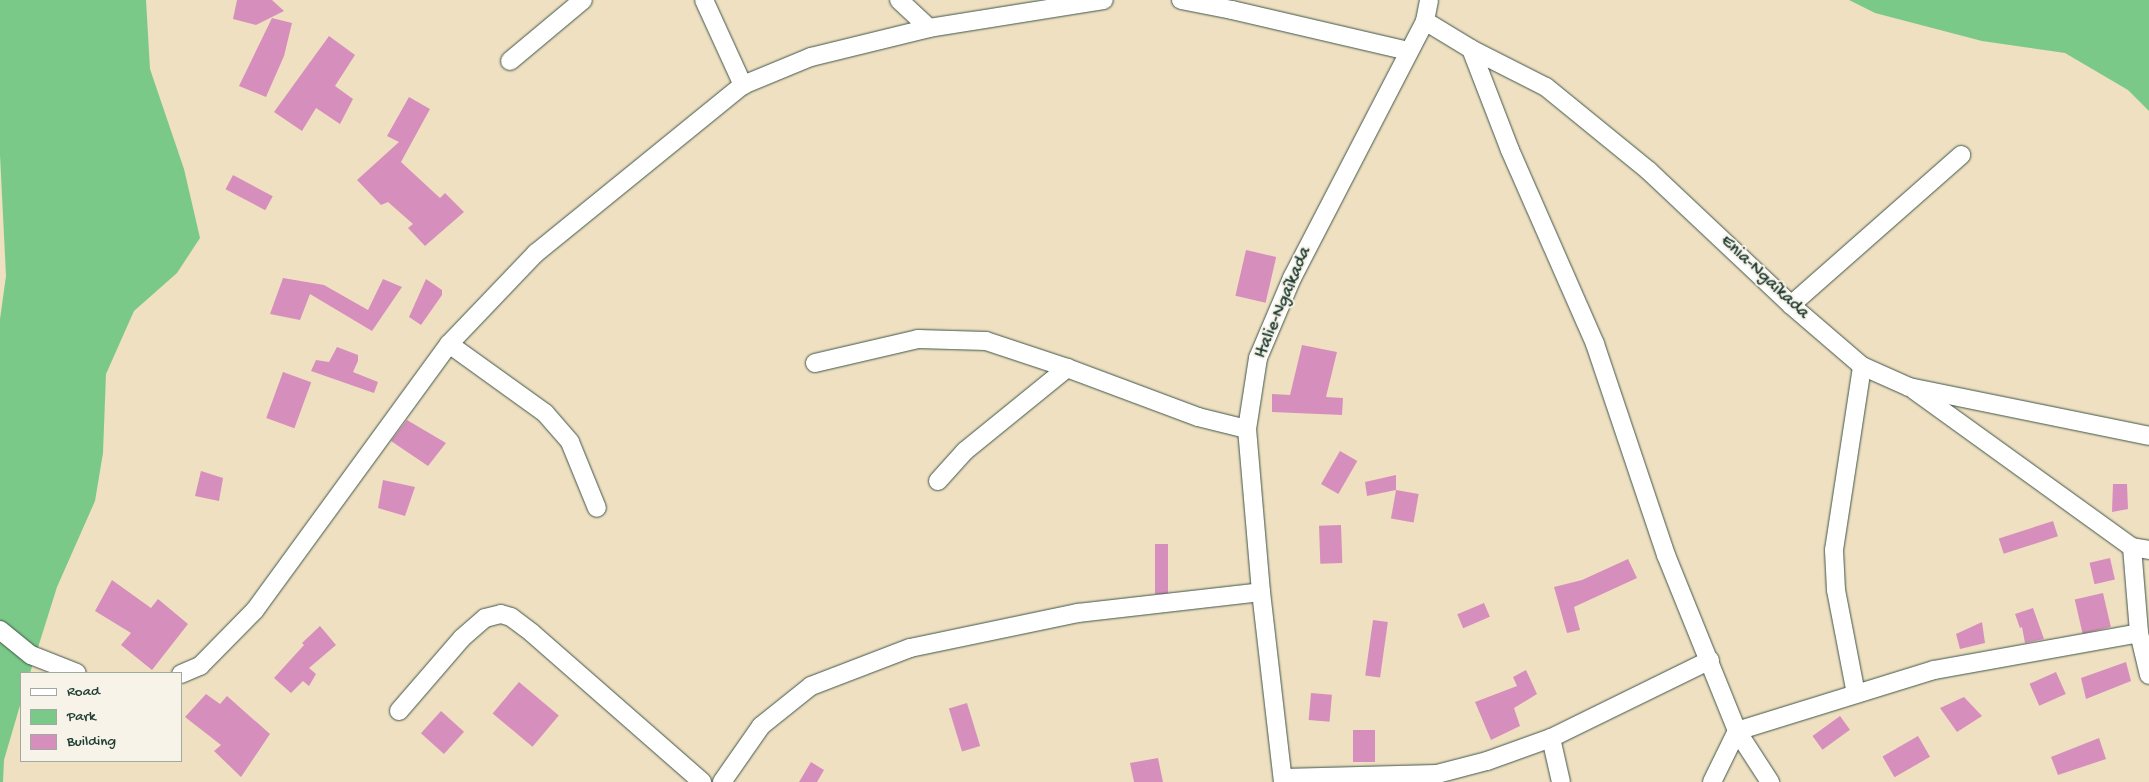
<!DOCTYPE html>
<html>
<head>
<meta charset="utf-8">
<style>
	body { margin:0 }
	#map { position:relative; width:2149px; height:782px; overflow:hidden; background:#efe0c1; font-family:"Gochi Hand",sans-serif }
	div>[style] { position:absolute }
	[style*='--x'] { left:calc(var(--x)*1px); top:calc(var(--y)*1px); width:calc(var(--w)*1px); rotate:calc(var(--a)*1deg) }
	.green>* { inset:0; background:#7bc989 }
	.building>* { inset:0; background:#d68fbc; transform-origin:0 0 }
	.roads { filter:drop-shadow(0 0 1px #3e5549) drop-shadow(0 0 1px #3e5549) }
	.minor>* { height:18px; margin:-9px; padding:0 9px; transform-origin:9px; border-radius:9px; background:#fff }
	span { translate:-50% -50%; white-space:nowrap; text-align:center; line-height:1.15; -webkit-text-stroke:4px #f7f3e8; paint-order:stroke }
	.street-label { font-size:18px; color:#1f3d34 }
	.legend { position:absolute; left:20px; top:672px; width:162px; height:90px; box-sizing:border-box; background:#f7f3e8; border:1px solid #a1aaa0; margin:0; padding:6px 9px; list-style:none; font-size:15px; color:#1f3d34 }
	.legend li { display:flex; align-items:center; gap:10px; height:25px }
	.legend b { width:25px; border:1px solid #a1aaa0 }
</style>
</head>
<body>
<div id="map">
	<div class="green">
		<i style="clip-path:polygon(0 0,146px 0,150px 69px,184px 169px,200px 238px,177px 273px,134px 311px,106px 374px,103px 453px,95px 501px,57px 587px,30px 673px,21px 673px,21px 702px,4px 760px,3px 782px,0 782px,0 319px,6px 276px,0 155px)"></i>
		<i style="clip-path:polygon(1849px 0,2149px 0,2149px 111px,2128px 90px,2065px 53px,1982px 41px,1875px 13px)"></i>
	</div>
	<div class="building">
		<i style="clip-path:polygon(237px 0,272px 0,284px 11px,256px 25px,233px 19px)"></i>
		<i style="clip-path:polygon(272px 18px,292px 23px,284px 56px,266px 97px,239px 86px)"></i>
		<i style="clip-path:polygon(329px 36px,355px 55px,335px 86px,353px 99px,340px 124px,316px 108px,302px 131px,274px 112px)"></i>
		<i style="clip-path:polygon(409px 97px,430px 109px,401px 162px,440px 198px,445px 193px,464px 212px,425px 246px,408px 228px,413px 224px,388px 202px,381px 205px,357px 180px,399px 142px,387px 136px)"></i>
		<i style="left:233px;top:175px;width:45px;height:16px;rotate:28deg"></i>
		<i style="left:1246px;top:250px;width:31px;height:47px;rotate:13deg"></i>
		<i style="clip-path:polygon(283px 278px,324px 285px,368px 310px,383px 279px,402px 287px,372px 331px,310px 294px,300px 320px,270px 314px)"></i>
		<i style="clip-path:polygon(426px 279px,442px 290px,442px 295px,421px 325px,409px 317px)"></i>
		<i style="clip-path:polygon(1302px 345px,1337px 352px,1326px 397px,1343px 398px,1342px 415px,1272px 412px,1272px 394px,1290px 395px)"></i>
		<i style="clip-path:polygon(337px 347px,358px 355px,358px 361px,353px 372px,378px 382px,374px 393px,311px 371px,316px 360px,329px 362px)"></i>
		<i style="left:283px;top:372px;width:30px;height:49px;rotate:20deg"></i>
		<i style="clip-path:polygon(407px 420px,446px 443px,428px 466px,391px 441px)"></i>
		<i style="left:1340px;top:451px;width:20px;height:38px;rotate:30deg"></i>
		<i style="clip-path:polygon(201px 471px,223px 478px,219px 501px,195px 496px)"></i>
		<i style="clip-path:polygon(1396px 475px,1396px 490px,1367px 496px,1365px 482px)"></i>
		<i style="clip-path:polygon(383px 480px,415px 487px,405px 516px,378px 508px)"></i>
		<i style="clip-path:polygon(2113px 484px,2127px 484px,2128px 509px,2112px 512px)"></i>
		<i style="left:1396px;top:490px;width:23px;height:29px;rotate:10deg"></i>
		<i style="left:2053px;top:521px;width:16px;height:57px;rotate:72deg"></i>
		<i style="left:1341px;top:525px;width:38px;height:22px;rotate:88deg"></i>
		<i style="left:1155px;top:544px;width:13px;height:50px"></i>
		<i style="left:2110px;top:558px;width:22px;height:21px;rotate:77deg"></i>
		<i style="clip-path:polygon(1628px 559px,1637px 578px,1574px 607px,1580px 630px,1567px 633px,1554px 587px,1582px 580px)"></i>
		<i style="clip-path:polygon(112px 580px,151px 608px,158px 599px,188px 624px,152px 670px,121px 645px,131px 633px,95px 611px)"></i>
		<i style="left:2103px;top:593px;width:35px;height:29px;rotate:77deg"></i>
		<i style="left:1484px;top:603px;width:15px;height:29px;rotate:67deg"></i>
		<i style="clip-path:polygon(2033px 608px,2044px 639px,2025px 643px,2022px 627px,2020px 628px,2015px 614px)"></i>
		<i style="left:1373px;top:620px;width:15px;height:56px;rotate:8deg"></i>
		<i style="clip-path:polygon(1982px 622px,1985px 643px,1960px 649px,1956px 634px)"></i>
		<i style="clip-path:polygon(320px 626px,336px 645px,309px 668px,316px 674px,309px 686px,303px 681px,291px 693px,274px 678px,304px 645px,302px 643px)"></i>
		<i style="clip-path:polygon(2126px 662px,2131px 681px,2086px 699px,2081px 678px)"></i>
		<i style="clip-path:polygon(1526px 670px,1537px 694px,1514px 708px,1520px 726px,1491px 740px,1475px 702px,1517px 686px,1513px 677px)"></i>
		<i style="left:2056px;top:672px;width:24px;height:29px;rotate:66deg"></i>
		<i style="left:519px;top:682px;width:52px;height:41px;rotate:40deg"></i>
		<i style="left:1311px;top:693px;width:21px;height:27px;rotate:5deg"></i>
		<i style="clip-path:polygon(206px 694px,220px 704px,227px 696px,270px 734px,241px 777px,214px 751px,221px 745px,185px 717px)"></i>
		<i style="clip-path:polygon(1964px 697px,1982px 716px,1957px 732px,1940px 708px)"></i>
		<i style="left:967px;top:703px;width:45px;height:19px;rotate:73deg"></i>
		<i style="left:441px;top:711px;width:31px;height:30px;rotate:42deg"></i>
		<i style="left:1840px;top:716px;width:17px;height:34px;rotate:54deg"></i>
		<i style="left:1353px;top:730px;width:22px;height:32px"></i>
		<i style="left:1918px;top:736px;width:24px;height:41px;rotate:60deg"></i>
		<i style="clip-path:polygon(2099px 738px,2106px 759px,2058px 775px,2051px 757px)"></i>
		<i style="clip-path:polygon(1158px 758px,1163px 782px,1134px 782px,1130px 763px)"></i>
		<i style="clip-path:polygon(811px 762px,824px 770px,817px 782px,799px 782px)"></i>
	</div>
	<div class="roads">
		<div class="minor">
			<i style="--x:704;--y:0;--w:94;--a:65.4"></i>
			<i style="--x:899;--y:0;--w:41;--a:43"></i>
			<i style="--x:1181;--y:0;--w:52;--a:11.1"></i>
			<i style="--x:1232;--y:10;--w:181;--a:13.1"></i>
			<i style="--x:1425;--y:21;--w:54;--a:31.3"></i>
			<i style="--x:1471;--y:49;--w:84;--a:26.9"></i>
			<i style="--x:1546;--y:87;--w:133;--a:39.2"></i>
			<i style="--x:1649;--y:171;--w:195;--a:43.3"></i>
			<i style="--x:1791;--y:305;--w:94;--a:40.7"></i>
			<i style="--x:1862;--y:366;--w:51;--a:24.1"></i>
			<i style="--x:1909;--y:387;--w:245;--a:11.5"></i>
			<i style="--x:1471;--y:49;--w:108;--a:68.9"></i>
			<i style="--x:1510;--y:150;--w:212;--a:66.3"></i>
			<i style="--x:1595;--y:344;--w:223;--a:71.4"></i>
			<i style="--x:1666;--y:555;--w:190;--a:68"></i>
			<i style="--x:1737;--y:731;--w:61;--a:57.1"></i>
			<i style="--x:510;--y:61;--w:95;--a:-39.9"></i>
			<i style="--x:1791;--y:305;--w:227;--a:-41.4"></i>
			<i style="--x:449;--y:344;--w:118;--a:35.7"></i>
			<i style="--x:545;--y:413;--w:38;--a:49"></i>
			<i style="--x:570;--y:442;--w:71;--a:67.8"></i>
			<i style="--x:815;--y:363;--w:106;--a:-13.1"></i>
			<i style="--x:918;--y:339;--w:68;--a:1.7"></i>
			<i style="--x:986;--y:341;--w:85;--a:18.4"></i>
			<i style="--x:1067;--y:368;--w:140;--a:20.5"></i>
			<i style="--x:1198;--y:417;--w:50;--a:13.8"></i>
			<i style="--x:1914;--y:390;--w:269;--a:35.8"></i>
			<i style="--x:2132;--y:547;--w:17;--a:10"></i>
			<i style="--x:938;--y:481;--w:40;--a:-48"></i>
			<i style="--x:965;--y:451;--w:132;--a:-39.1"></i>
			<i style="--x:2132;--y:547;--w:86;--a:85.3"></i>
			<i style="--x:2139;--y:633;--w:43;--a:76.6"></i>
			<i style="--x:0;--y:630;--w:40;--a:39"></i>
			<i style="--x:31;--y:655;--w:49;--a:21.4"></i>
			<i style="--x:181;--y:674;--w:21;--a:-23"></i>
			<i style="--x:200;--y:666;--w:78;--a:-45.5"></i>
			<i style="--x:255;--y:610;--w:329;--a:-53.9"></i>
			<i style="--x:449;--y:344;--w:126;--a:-46.3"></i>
			<i style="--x:536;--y:253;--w:267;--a:-39.1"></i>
			<i style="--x:743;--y:85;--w:74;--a:-22.4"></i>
			<i style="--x:811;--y:57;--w:122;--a:-13.8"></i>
			<i style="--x:929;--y:28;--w:177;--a:-9.1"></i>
			<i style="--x:1856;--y:694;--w:106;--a:-100.9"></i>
			<i style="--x:1836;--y:590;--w:40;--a:-92.9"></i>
			<i style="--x:1834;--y:550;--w:186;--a:-81.3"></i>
			<i style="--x:399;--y:711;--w:96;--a:-49.2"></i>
			<i style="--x:462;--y:638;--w:30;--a:-41"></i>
			<i style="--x:485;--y:618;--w:16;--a:-14"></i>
			<i style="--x:501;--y:614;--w:10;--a:17"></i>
			<i style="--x:511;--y:617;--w:26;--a:37"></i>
			<i style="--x:532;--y:633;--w:226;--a:41.2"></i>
			<i style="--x:1551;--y:738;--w:45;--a:77.2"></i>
			<i style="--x:1283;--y:778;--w:154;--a:-1.5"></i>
			<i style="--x:1437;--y:774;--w:52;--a:-14.6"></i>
			<i style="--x:1487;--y:761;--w:68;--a:-19.8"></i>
			<i style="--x:1551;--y:738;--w:177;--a:-26.1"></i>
			<i style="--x:722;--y:782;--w:68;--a:-55.1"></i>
			<i style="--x:761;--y:726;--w:64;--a:-38.7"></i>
			<i style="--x:811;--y:686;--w:106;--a:-21"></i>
			<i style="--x:910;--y:648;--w:172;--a:-11.8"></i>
			<i style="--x:1078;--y:613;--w:184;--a:-6.5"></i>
			<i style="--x:1283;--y:782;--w:191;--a:-96.6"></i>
			<i style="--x:1261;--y:592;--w:164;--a:-94.9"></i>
			<i style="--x:1247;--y:429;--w:72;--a:-81.2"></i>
			<i style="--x:1258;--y:358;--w:87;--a:-67"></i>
			<i style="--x:1292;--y:278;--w:289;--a:-62.6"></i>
			<i style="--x:1425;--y:21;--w:21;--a:-79"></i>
			<i style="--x:1712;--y:782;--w:57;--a:-63.9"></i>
			<i style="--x:1737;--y:731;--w:206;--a:-17.2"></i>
			<i style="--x:1934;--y:670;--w:208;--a:-10.2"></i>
		</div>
	</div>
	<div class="street-label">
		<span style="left:1764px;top:278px;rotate:43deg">Enia-Ngaîkada</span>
		<span style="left:1284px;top:303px;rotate:-67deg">Italie-Ngaîkada</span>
	</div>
	<ul class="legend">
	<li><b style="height:6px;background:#fff"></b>Road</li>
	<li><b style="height:14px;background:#7bc989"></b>Park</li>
	<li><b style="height:14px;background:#d68fbc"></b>Building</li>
	</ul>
</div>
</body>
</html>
